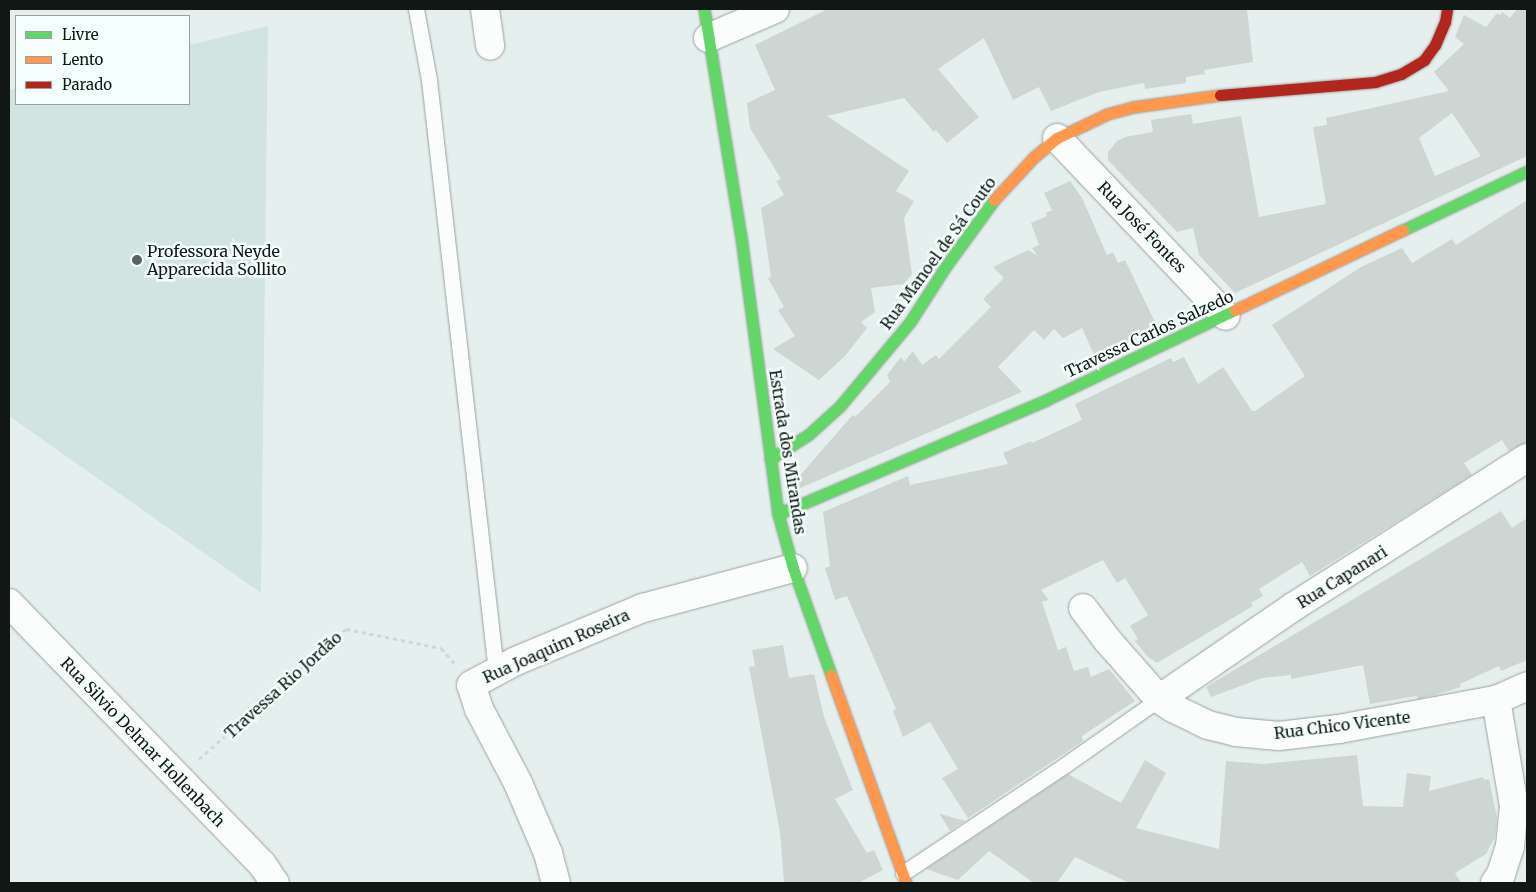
<!DOCTYPE html>
<html>
<head>
<meta charset="utf-8">
<style>
	body { margin:0 }
	#map { position:relative; width:1536px; height:892px; overflow:hidden; background:#e5efed; font-family:Merriweather,serif }
	div>[style] { position:absolute }
	[style*='--x'] { left:calc(var(--x)*1px); top:calc(var(--y)*1px); width:calc(var(--w)*1px); rotate:calc(var(--a)*1deg) }
	.built>* { inset:0; background:#d1e4e1 }
	.building>* { inset:0; background:#ced6d4 }
	.path>* { height:3px; margin-top:-1.5px; transform-origin:0; background:repeating-linear-gradient(90deg,#d4d6d6 0 4px,transparent 0 8px) }
	.roads { filter:drop-shadow(0 0 1px #9ba2a1) drop-shadow(0 0 1px #9ba2a1) }
	.lane>* { height:15px; margin:-7.5px; padding:0 7.5px; transform-origin:7.5px; border-radius:7.5px; background:#fbfdfc }
	.street>* { height:28px; margin:-14px; padding:0 14px; transform-origin:14px; border-radius:14px; background:#fbfdfc }
	.fast>* { height:11px; margin:-5.5px; padding:0 5.5px; transform-origin:5.5px; border-radius:5.5px; background:#63d668 }
	.slow>* { height:11px; margin:-5.5px; padding:0 5.5px; transform-origin:5.5px; border-radius:5.5px; background:#ff974d }
	.jam>* { height:11px; margin:-5.5px; padding:0 5.5px; transform-origin:5.5px; border-radius:5.5px; background:#b3261e }
	.dots>* { width:14px; height:14px; translate:-50% -50%; box-sizing:border-box; border:2px solid #f4fffd; border-radius:50% }
	span { translate:-50% -50%; white-space:nowrap; text-align:center; line-height:1.15; -webkit-text-stroke:5px #f4fffd; paint-order:stroke }
	.street-label { font-size:16px; color:#101715 }
	.poi-label { font-size:16px; color:#101715 }
	.left { translate:0 -50%; text-align:left }
	.frame { position:absolute; inset:0; border:10px solid #101715; pointer-events:none }
	.legend { position:absolute; left:15px; top:15px; width:175px; height:90px; box-sizing:border-box; background:#f4fffd; border:1px solid #99a2a0; margin:0; padding:6px 9px; list-style:none; font-size:15px; color:#101715 }
	.legend li { display:flex; align-items:center; gap:10px; height:25px }
	.legend b { width:25px; border:1px solid #99a2a0 }
</style>
</head>
<body>
<div id="map">
	<div class="built">
		<i style="clip-path:polygon(268px 26px,261px 593px,9px 416px,9px 90px,16px 88px,16px 104px,189px 104px,189px 45px)"></i>
	</div>
	<div class="building">
		<i style="clip-path:polygon(828px 9px,1247px 9px,1253px 62px,1204px 70px,1205px 74px,1186px 77px,1186px 83px,1145px 89px,1144px 83px,1099px 92px,1051px 111px,1039px 87px,1013px 100px,984px 38px,938px 69px,979px 117px,947px 143px,936px 130px,934px 132px,904px 98px,827px 116px,909px 171px,896px 191px,914px 201px,904px 218px,912px 274px,904px 284px,871px 288px,875px 312px,861px 322px,867px 328px,845px 356px,819px 380px,773px 349px,795px 336px,778px 310px,784px 307px,768px 278px,771px 277px,761px 208px,784px 195px,776px 181px,781px 179px,750px 128px,747px 103px,775px 90px,755px 45px)"></i>
		<i style="clip-path:polygon(evenodd,1517px 9px,1527px 9px,1527px 156px,1235px 293px,1199px 255px,1193px 228px,1177px 232px,1108px 160px,1108px 152px,1117px 141px,1125px 137px,1153px 132px,1151px 120px,1191px 114px,1193px 124px,1241px 116px,1259px 217px,1326px 204px,1313px 127px,1327px 125px,1326px 118px,1449px 91px,1434px 72px,1464px 44px,1455px 37px,1464px 15px,1486px 27px,1497px 13px,1500px 15px,1502px 12px,1510px 18px,1517px 9px,1452px 113px,1481px 156px,1435px 176px,1419px 138px,1452px 113px)"></i>
		<i style="clip-path:polygon(1070px 181px,1082px 198px,1107px 255px,1113px 252px,1118px 263px,1125px 260px,1155px 322px,1152px 323px,1156px 330px,1096px 359px,1082px 328px,1063px 338px,1054px 329px,1044px 340px,1034px 330px,998px 367px,1022px 392px,791px 492px,790px 487px,849px 419px,853px 415px,855px 417px,890px 382px,887px 375px,901px 357px,904px 362px,913px 351px,922px 365px,936px 355px,939px 359px,991px 307px,983px 299px,1004px 278px,993px 267px,1028px 250px,1038px 256px,1032px 248px,1039px 245px,1031px 223px,1047px 216px,1046px 213px,1052px 210px,1044px 193px)"></i>
		<i style="clip-path:polygon(1527px 200px,1527px 442px,1509px 451px,1502px 440px,1464px 463px,1472px 475px,1310px 576px,1302px 562px,1259px 589px,1263px 596px,1251px 603px,1253px 606px,1157px 663px,1147px 656px,1135px 641px,1138px 639px,1130px 626px,1148px 615px,1125px 578px,1117px 583px,1103px 560px,1041px 590px,1049px 600px,1042px 602px,1058px 650px,1066px 647px,1074px 671px,1088px 667px,1091px 677px,1109px 669px,1135px 701px,1082px 736px,1083px 741px,968px 818px,942px 778px,958px 769px,930px 722px,903px 737px,893px 711px,896px 709px,847px 596px,835px 600px,825px 568px,830px 566px,823px 512px,908px 476px,910px 485px,1008px 464px,1003px 453px,1031px 441px,1032px 443px,1082px 420px,1075px 404px,1171px 358px,1173px 362px,1184px 357px,1198px 384px,1223px 367px,1252px 411px,1255px 411px,1305px 376px,1272px 325px,1361px 267px,1402px 248px,1412px 263px,1452px 239px,1456px 245px)"></i>
		<i style="clip-path:polygon(1501px 511px,1512px 528px,1527px 518px,1527px 660px,1501px 671px,1499px 666px,1460px 684px,1461px 687px,1432px 696px,1418px 699px,1417px 696px,1370px 704px,1363px 665px,1291px 679px,1291px 675px,1262px 678px,1211px 697px,1206px 687px)"></i>
		<i style="clip-path:polygon(783px 645px,789px 678px,814px 674px,824px 717px,853px 790px,835px 799px,867px 853px,874px 850px,883px 870px,858px 883px,784px 883px,780px 832px,749px 667px,755px 666px,752px 650px)"></i>
		<i style="clip-path:polygon(1357px 755px,1363px 806px,1403px 807px,1407px 773px,1431px 776px,1429px 791px,1483px 777px,1484px 780px,1489px 779px,1497px 818px,1495px 837px,1486px 854px,1455px 873px,1461px 883px,1129px 883px,1075px 857px,1057px 883px,1034px 883px,989px 851px,958px 880px,926px 869px,1068px 774px,1121px 803px,1145px 760px,1166px 773px,1136px 828px,1219px 849px,1226px 761px,1263px 764px)"></i>
		<i style="clip-path:polygon(939px 813px,944px 815px,965px 821px,950px 831px)"></i>
	</div>
	<div class="path">
		<i style="--x:199;--y:759;--w:196;--a:-41.5"></i>
		<i style="--x:346;--y:629;--w:97;--a:11.3"></i>
		<i style="--x:441;--y:648;--w:20;--a:49"></i>
	</div>
	<div class="roads">
		<div class="lane">
			<i style="--x:416;--y:9;--w:72;--a:79.6"></i>
			<i style="--x:429;--y:80;--w:595;--a:83.53"></i>
			<i style="--x:903;--y:873;--w:195;--a:-33.7"></i>
			<i style="--x:1065;--y:765;--w:115;--a:-35.1"></i>
		</div>
		<div class="street">
			<i style="--x:485;--y:9;--w:37;--a:82"></i>
			<i style="--x:708;--y:38;--w:73;--a:-23.4"></i>
			<i style="--x:1057;--y:138;--w:245;--a:46.5"></i>
			<i style="--x:9;--y:603;--w:363;--a:45.9"></i>
			<i style="--x:262;--y:864;--w:23;--a:56"></i>
			<i style="--x:1083;--y:608;--w:41;--a:52.9"></i>
			<i style="--x:1108;--y:641;--w:77;--a:48.7"></i>
			<i style="--x:1159;--y:699;--w:17;--a:33"></i>
			<i style="--x:1173;--y:708;--w:39;--a:26"></i>
			<i style="--x:1208;--y:725;--w:29;--a:14"></i>
			<i style="--x:1236;--y:732;--w:43;--a:5.3"></i>
			<i style="--x:1279;--y:736;--w:60;--a:-6.7"></i>
			<i style="--x:1339;--y:729;--w:160;--a:-10.5"></i>
			<i style="--x:1496;--y:700;--w:34;--a:-24"></i>
			<i style="--x:1159;--y:699;--w:163;--a:-34.5"></i>
			<i style="--x:1293;--y:607;--w:277;--a:-32.5"></i>
			<i style="--x:556;--y:883;--w:31;--a:-105"></i>
			<i style="--x:548;--y:853;--w:76;--a:-113.2"></i>
			<i style="--x:518;--y:783;--w:84;--a:-117.8"></i>
			<i style="--x:479;--y:709;--w:25;--a:-108"></i>
			<i style="--x:471;--y:685;--w:51;--a:-28.1"></i>
			<i style="--x:516;--y:661;--w:138;--a:-22.7"></i>
			<i style="--x:643;--y:608;--w:155;--a:-14.9"></i>
			<i style="--x:1495;--y:883;--w:11;--a:-56"></i>
			<i style="--x:1501;--y:874;--w:29;--a:-72"></i>
			<i style="--x:1510;--y:846;--w:40;--a:-84.3"></i>
			<i style="--x:1514;--y:806;--w:108;--a:-99.6"></i>
		</div>
		<div class="fast">
			<i style="--x:704;--y:9;--w:231;--a:80.8"></i>
			<i style="--x:741;--y:237;--w:279;--a:82.4"></i>
			<i style="--x:778;--y:514;--w:56;--a:74.5"></i>
			<i style="--x:793;--y:568;--w:114;--a:70.4"></i>
			<i style="--x:1403;--y:230;--w:137;--a:-25.4"></i>
			<i style="--x:770;--y:459;--w:45;--a:-32.3"></i>
			<i style="--x:808;--y:435;--w:43;--a:-42.2"></i>
			<i style="--x:840;--y:406;--w:109;--a:-50.2"></i>
			<i style="--x:910;--y:322;--w:67;--a:-57.3"></i>
			<i style="--x:946;--y:266;--w:82;--a:-54"></i>
			<i style="--x:778;--y:514;--w:291;--a:-23"></i>
			<i style="--x:1046;--y:400;--w:209;--a:-25.5"></i>
		</div>
		<div class="slow">
			<i style="--x:994;--y:200;--w:59;--a:-47.1"></i>
			<i style="--x:1034;--y:157;--w:30;--a:-40"></i>
			<i style="--x:1057;--y:138;--w:55;--a:-25.6"></i>
			<i style="--x:1107;--y:114;--w:27;--a:-15"></i>
			<i style="--x:1133;--y:107;--w:88;--a:-7.9"></i>
			<i style="--x:1235;--y:310;--w:186;--a:-25.5"></i>
			<i style="--x:831;--y:675;--w:221;--a:70.2"></i>
		</div>
		<div class="jam">
			<i style="--x:1220;--y:95;--w:156;--a:-4.8"></i>
			<i style="--x:1375;--y:82;--w:27;--a:-17"></i>
			<i style="--x:1401;--y:74;--w:27;--a:-31"></i>
			<i style="--x:1424;--y:60;--w:19;--a:-54"></i>
			<i style="--x:1435;--y:45;--w:25;--a:-67"></i>
			<i style="--x:1445;--y:22;--w:13;--a:-81"></i>
		</div>
	</div>
	<div class="dots">
		<i style="left:137px;top:260px;background:#5b6361"></i>
	</div>
	<div class="street-label">
		<span style="left:1142px;top:227px;rotate:46deg">Rua José Fontes</span>
		<span style="left:938px;top:253px;rotate:-54deg">Rua Manoel de Sá Couto</span>
		<span style="left:1149px;top:334px;rotate:-25deg">Travessa Carlos Salzedo</span>
		<span style="left:788px;top:452px;rotate:81deg">Estrada dos Mirandas</span>
		<span style="left:1342px;top:577px;rotate:-32deg">Rua Capanari</span>
		<span style="left:556px;top:646px;rotate:-24deg">Rua Joaquim Roseira</span>
		<span style="left:283px;top:685px;rotate:-42deg">Travessa Rio Jordão</span>
		<span style="left:1342px;top:725px;rotate:-7deg">Rua Chico Vicente</span>
		<span style="left:143px;top:742px;rotate:46deg">Rua Silvio Delmar Hollenbach</span>
	</div>
	<div class="poi-label">
		<span class="left" style="left:147px;top:260px">Professora Neyde<br>Apparecida Sollito</span>
	</div>
	<div class="frame"></div>
	<ul class="legend">
	<li><b style="height:6px;background:#63d668"></b>Livre</li>
	<li><b style="height:6px;background:#ff974d"></b>Lento</li>
	<li><b style="height:6px;background:#b3261e"></b>Parado</li>
	</ul>
</div>
</body>
</html>
